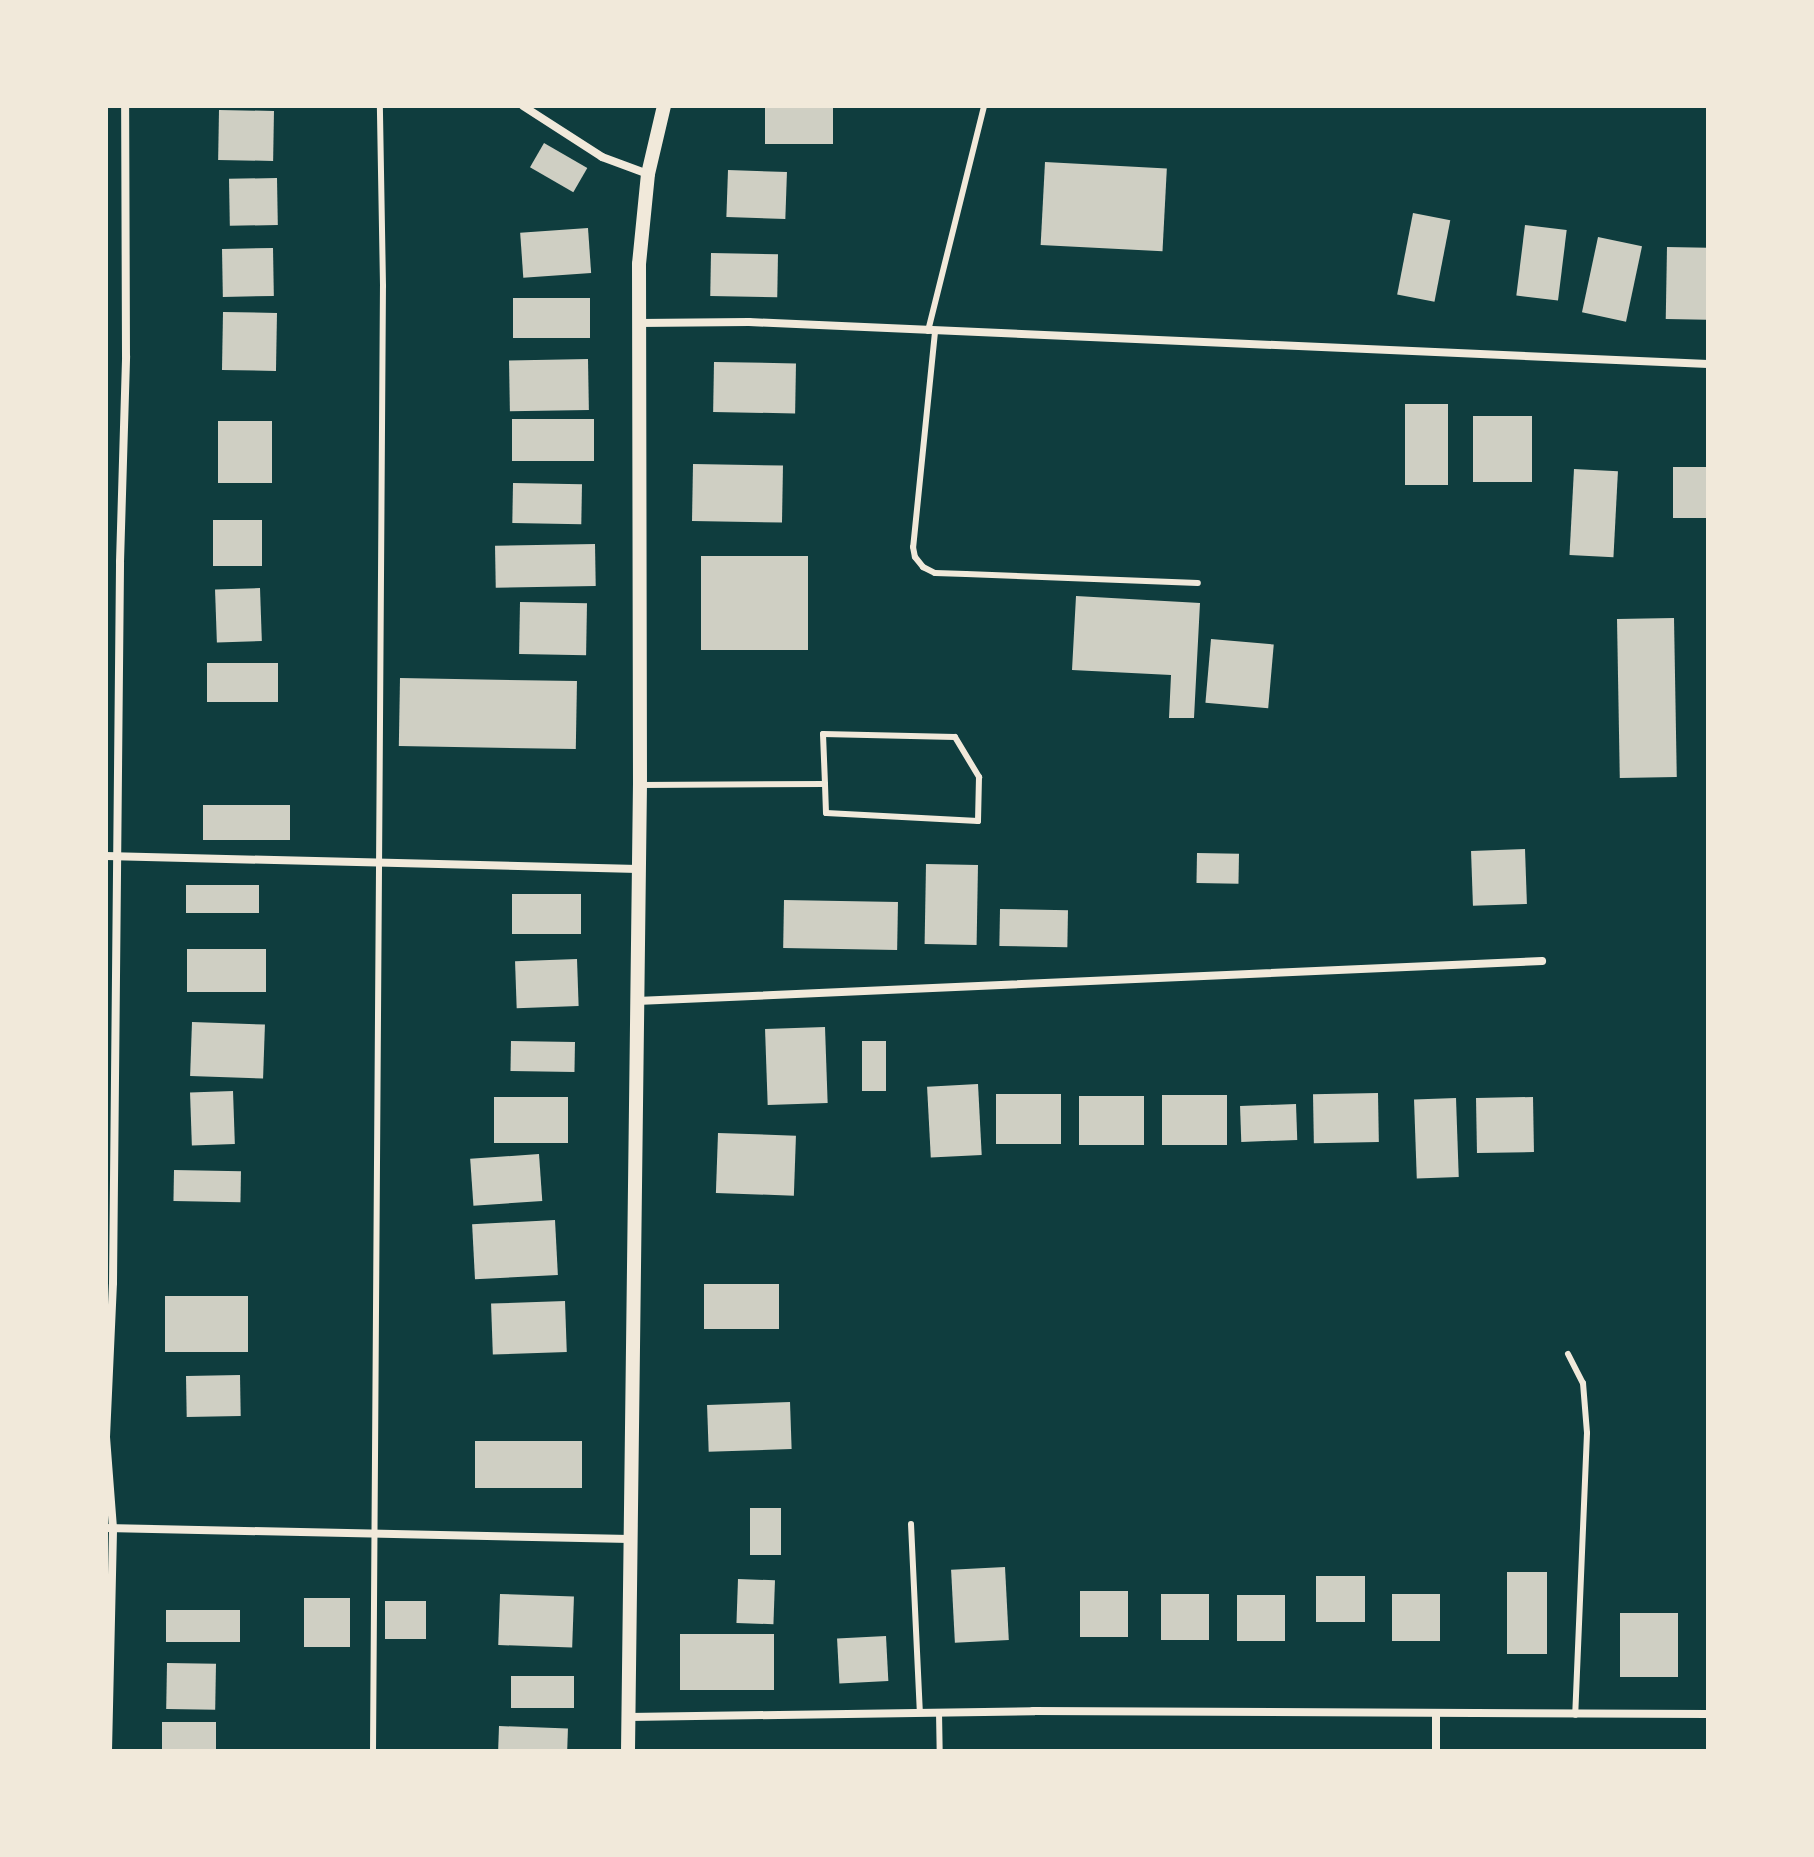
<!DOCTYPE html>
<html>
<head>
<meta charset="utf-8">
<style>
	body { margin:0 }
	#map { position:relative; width:1814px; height:1857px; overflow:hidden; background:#0f3d3e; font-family:Ubuntu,sans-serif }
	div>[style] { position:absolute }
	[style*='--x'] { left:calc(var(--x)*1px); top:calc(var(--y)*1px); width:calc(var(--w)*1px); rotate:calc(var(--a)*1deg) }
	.building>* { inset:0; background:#cfcfc3; transform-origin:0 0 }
	.service>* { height:6px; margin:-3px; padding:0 3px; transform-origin:3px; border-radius:3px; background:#f1e9da }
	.minor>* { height:8px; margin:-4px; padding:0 4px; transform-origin:4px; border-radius:4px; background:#f1e9da }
	.tertiary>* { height:14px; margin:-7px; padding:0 7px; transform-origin:7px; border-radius:7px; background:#f1e9da }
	span { translate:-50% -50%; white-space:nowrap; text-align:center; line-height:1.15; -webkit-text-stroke:8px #f1e9da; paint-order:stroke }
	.frame { position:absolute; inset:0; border:108px solid #f1e9da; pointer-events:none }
</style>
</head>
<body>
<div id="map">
	<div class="building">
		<i style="left:765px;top:106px;width:68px;height:38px"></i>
		<i style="left:219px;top:110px;width:55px;height:50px;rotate:1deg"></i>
		<i style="left:544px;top:143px;width:50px;height:28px;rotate:30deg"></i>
		<i style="left:1045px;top:162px;width:122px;height:83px;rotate:3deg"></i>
		<i style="left:728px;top:170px;width:59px;height:47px;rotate:2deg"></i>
		<i style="left:277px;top:178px;width:47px;height:48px;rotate:89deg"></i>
		<i style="left:1413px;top:213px;width:38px;height:83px;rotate:11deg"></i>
		<i style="left:1525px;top:225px;width:42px;height:71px;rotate:7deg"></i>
		<i style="left:588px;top:228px;width:45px;height:68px;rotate:86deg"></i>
		<i style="left:1598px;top:237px;width:45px;height:77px;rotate:12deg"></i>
		<i style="left:1667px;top:247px;width:41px;height:72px;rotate:1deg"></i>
		<i style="left:273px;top:248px;width:48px;height:51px;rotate:89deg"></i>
		<i style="left:711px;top:253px;width:67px;height:43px;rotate:1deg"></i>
		<i style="left:513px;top:298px;width:77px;height:40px"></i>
		<i style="left:223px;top:312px;width:54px;height:58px;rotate:1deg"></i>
		<i style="left:588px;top:359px;width:51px;height:79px;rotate:89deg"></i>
		<i style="left:714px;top:362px;width:82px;height:50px;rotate:1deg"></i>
		<i style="left:1405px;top:404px;width:43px;height:81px"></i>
		<i style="left:1473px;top:416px;width:59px;height:66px"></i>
		<i style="left:594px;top:419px;width:42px;height:82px;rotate:90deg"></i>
		<i style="left:272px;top:421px;width:62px;height:54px;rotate:90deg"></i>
		<i style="left:693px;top:464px;width:90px;height:57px;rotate:1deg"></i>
		<i style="left:1708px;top:467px;width:51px;height:35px;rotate:90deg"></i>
		<i style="left:1574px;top:469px;width:44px;height:86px;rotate:3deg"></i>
		<i style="left:513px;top:483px;width:69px;height:40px;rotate:1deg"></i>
		<i style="left:213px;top:520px;width:49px;height:46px"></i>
		<i style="left:595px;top:544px;width:42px;height:100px;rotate:89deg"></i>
		<i style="left:808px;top:556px;width:94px;height:107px;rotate:90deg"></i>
		<i style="left:260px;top:588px;width:53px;height:45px;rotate:88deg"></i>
		<i style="clip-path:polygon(1076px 596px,1200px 603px,1194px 718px,1169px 718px,1171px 675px,1072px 670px)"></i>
		<i style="left:520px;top:602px;width:67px;height:52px;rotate:1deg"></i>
		<i style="left:1674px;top:618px;width:159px;height:57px;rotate:89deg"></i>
		<i style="left:1211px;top:639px;width:63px;height:64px;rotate:5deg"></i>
		<i style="left:207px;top:663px;width:71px;height:39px"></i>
		<i style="left:400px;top:678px;width:177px;height:68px;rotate:1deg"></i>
		<i style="left:203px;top:805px;width:87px;height:35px"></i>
		<i style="left:1525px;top:849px;width:55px;height:54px;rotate:88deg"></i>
		<i style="left:1197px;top:853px;width:42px;height:30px;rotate:1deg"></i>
		<i style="left:926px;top:864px;width:52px;height:80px;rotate:1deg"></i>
		<i style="left:186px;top:885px;width:73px;height:28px"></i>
		<i style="left:581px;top:894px;width:40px;height:69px;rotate:90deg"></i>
		<i style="left:784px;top:900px;width:114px;height:48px;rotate:1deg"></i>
		<i style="left:1000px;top:909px;width:68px;height:37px;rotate:1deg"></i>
		<i style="left:187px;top:949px;width:79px;height:43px"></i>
		<i style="left:577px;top:959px;width:47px;height:62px;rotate:88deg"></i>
		<i style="left:192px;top:1022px;width:73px;height:54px;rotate:2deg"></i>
		<i style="left:825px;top:1027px;width:76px;height:60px;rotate:88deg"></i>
		<i style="left:511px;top:1041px;width:64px;height:30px;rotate:1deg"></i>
		<i style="left:862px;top:1041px;width:24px;height:50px"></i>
		<i style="left:978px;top:1084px;width:71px;height:51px;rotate:87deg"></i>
		<i style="left:233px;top:1091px;width:53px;height:43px;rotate:88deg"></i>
		<i style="left:1378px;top:1093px;width:49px;height:65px;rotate:89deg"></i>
		<i style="left:1061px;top:1094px;width:50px;height:65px;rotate:90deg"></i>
		<i style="left:1162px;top:1095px;width:65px;height:50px"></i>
		<i style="left:1079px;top:1096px;width:65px;height:49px"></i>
		<i style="left:494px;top:1097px;width:74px;height:46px"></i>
		<i style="left:1533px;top:1097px;width:55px;height:57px;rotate:89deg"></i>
		<i style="left:1456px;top:1098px;width:79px;height:42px;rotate:88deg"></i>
		<i style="left:1296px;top:1104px;width:36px;height:56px;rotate:88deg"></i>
		<i style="left:718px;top:1133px;width:78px;height:60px;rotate:2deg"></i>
		<i style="left:539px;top:1154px;width:47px;height:69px;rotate:86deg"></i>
		<i style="left:174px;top:1170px;width:67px;height:31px;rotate:1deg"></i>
		<i style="left:555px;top:1220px;width:55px;height:83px;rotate:87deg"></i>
		<i style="left:779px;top:1284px;width:45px;height:75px;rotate:90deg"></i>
		<i style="left:165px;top:1296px;width:83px;height:56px"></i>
		<i style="left:565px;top:1301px;width:51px;height:74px;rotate:88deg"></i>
		<i style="left:240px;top:1375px;width:41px;height:54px;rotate:89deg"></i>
		<i style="left:790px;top:1402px;width:47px;height:83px;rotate:88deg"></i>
		<i style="left:475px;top:1441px;width:107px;height:47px"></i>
		<i style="left:750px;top:1508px;width:31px;height:47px"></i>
		<i style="left:1005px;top:1567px;width:73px;height:54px;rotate:87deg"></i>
		<i style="left:1507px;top:1572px;width:40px;height:82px"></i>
		<i style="left:1316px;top:1576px;width:49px;height:46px"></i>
		<i style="left:738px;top:1579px;width:37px;height:44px;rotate:2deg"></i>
		<i style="left:1080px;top:1591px;width:48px;height:46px"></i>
		<i style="left:500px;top:1594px;width:74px;height:51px;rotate:2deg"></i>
		<i style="left:1161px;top:1594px;width:48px;height:46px"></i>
		<i style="left:1440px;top:1594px;width:47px;height:48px;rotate:90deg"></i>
		<i style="left:1237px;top:1595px;width:48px;height:46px"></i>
		<i style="left:304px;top:1598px;width:46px;height:49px"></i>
		<i style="left:385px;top:1601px;width:41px;height:38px"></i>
		<i style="left:240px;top:1610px;width:32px;height:74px;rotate:90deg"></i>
		<i style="left:1620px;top:1613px;width:58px;height:64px"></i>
		<i style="left:680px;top:1634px;width:94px;height:56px"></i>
		<i style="left:886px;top:1636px;width:45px;height:49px;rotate:87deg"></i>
		<i style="left:167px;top:1663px;width:49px;height:46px;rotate:1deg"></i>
		<i style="left:511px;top:1676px;width:63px;height:32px"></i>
		<i style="left:216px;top:1722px;width:29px;height:54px;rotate:90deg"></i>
		<i style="left:499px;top:1726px;width:69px;height:25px;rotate:2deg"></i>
	</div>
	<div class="service">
		<i style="--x:928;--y:331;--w:232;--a:-76"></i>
		<i style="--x:935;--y:332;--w:216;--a:95.8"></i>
		<i style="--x:913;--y:547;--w:10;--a:79"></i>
		<i style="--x:915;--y:557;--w:13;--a:51"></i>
		<i style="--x:923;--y:567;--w:13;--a:27"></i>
		<i style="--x:935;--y:573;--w:31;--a:2"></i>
		<i style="--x:966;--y:574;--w:232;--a:2.2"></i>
		<i style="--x:640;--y:785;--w:185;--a:-0.3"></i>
		<i style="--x:825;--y:784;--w:50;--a:-92.3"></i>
		<i style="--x:823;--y:734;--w:132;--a:1.3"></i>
		<i style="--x:955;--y:737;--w:47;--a:59"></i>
		<i style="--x:979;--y:777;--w:44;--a:91.3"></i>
		<i style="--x:978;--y:821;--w:152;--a:-177"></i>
		<i style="--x:826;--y:813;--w:29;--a:-92"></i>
		<i style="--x:1568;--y:1354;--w:33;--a:63"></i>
		<i style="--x:1583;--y:1383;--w:50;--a:85.4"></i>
		<i style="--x:1587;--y:1433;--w:282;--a:92.4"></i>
		<i style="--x:911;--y:1524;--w:188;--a:87.3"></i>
		<i style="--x:939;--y:1712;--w:39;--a:89"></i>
		<i style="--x:373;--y:1751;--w:1465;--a:-89.61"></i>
		<i style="--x:383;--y:286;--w:180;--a:-91"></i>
	</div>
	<div class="minor">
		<i style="--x:523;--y:106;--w:94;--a:32.8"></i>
		<i style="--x:602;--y:157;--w:49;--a:20.3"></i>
		<i style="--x:639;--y:323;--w:110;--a:-0.5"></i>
		<i style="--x:749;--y:322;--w:960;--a:2.51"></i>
		<i style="--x:106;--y:856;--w:532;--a:1.4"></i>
		<i style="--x:637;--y:1001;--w:906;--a:-2.53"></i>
		<i style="--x:106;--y:1528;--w:524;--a:1.2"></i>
		<i style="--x:628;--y:1717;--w:405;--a:-0.8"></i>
		<i style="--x:1033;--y:1711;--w:675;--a:0.25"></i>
		<i style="--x:108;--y:1751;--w:223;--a:-88.7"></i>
		<i style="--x:113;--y:1528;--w:91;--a:-94.4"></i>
		<i style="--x:106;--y:1437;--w:154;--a:-87.4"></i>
		<i style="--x:113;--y:1283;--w:721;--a:-89.44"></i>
		<i style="--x:120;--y:562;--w:206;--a:-88.3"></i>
		<i style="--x:126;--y:356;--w:250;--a:-90.2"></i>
		<i style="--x:1436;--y:1751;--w:36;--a:-90"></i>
	</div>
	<div class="tertiary">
		<i style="--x:628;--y:1751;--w:966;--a:-89.29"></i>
		<i style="--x:640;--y:785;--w:521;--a:-90.11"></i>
		<i style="--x:639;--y:264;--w:90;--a:-84.3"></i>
		<i style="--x:648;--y:174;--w:70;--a:-76.8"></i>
	</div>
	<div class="frame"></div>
</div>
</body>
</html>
